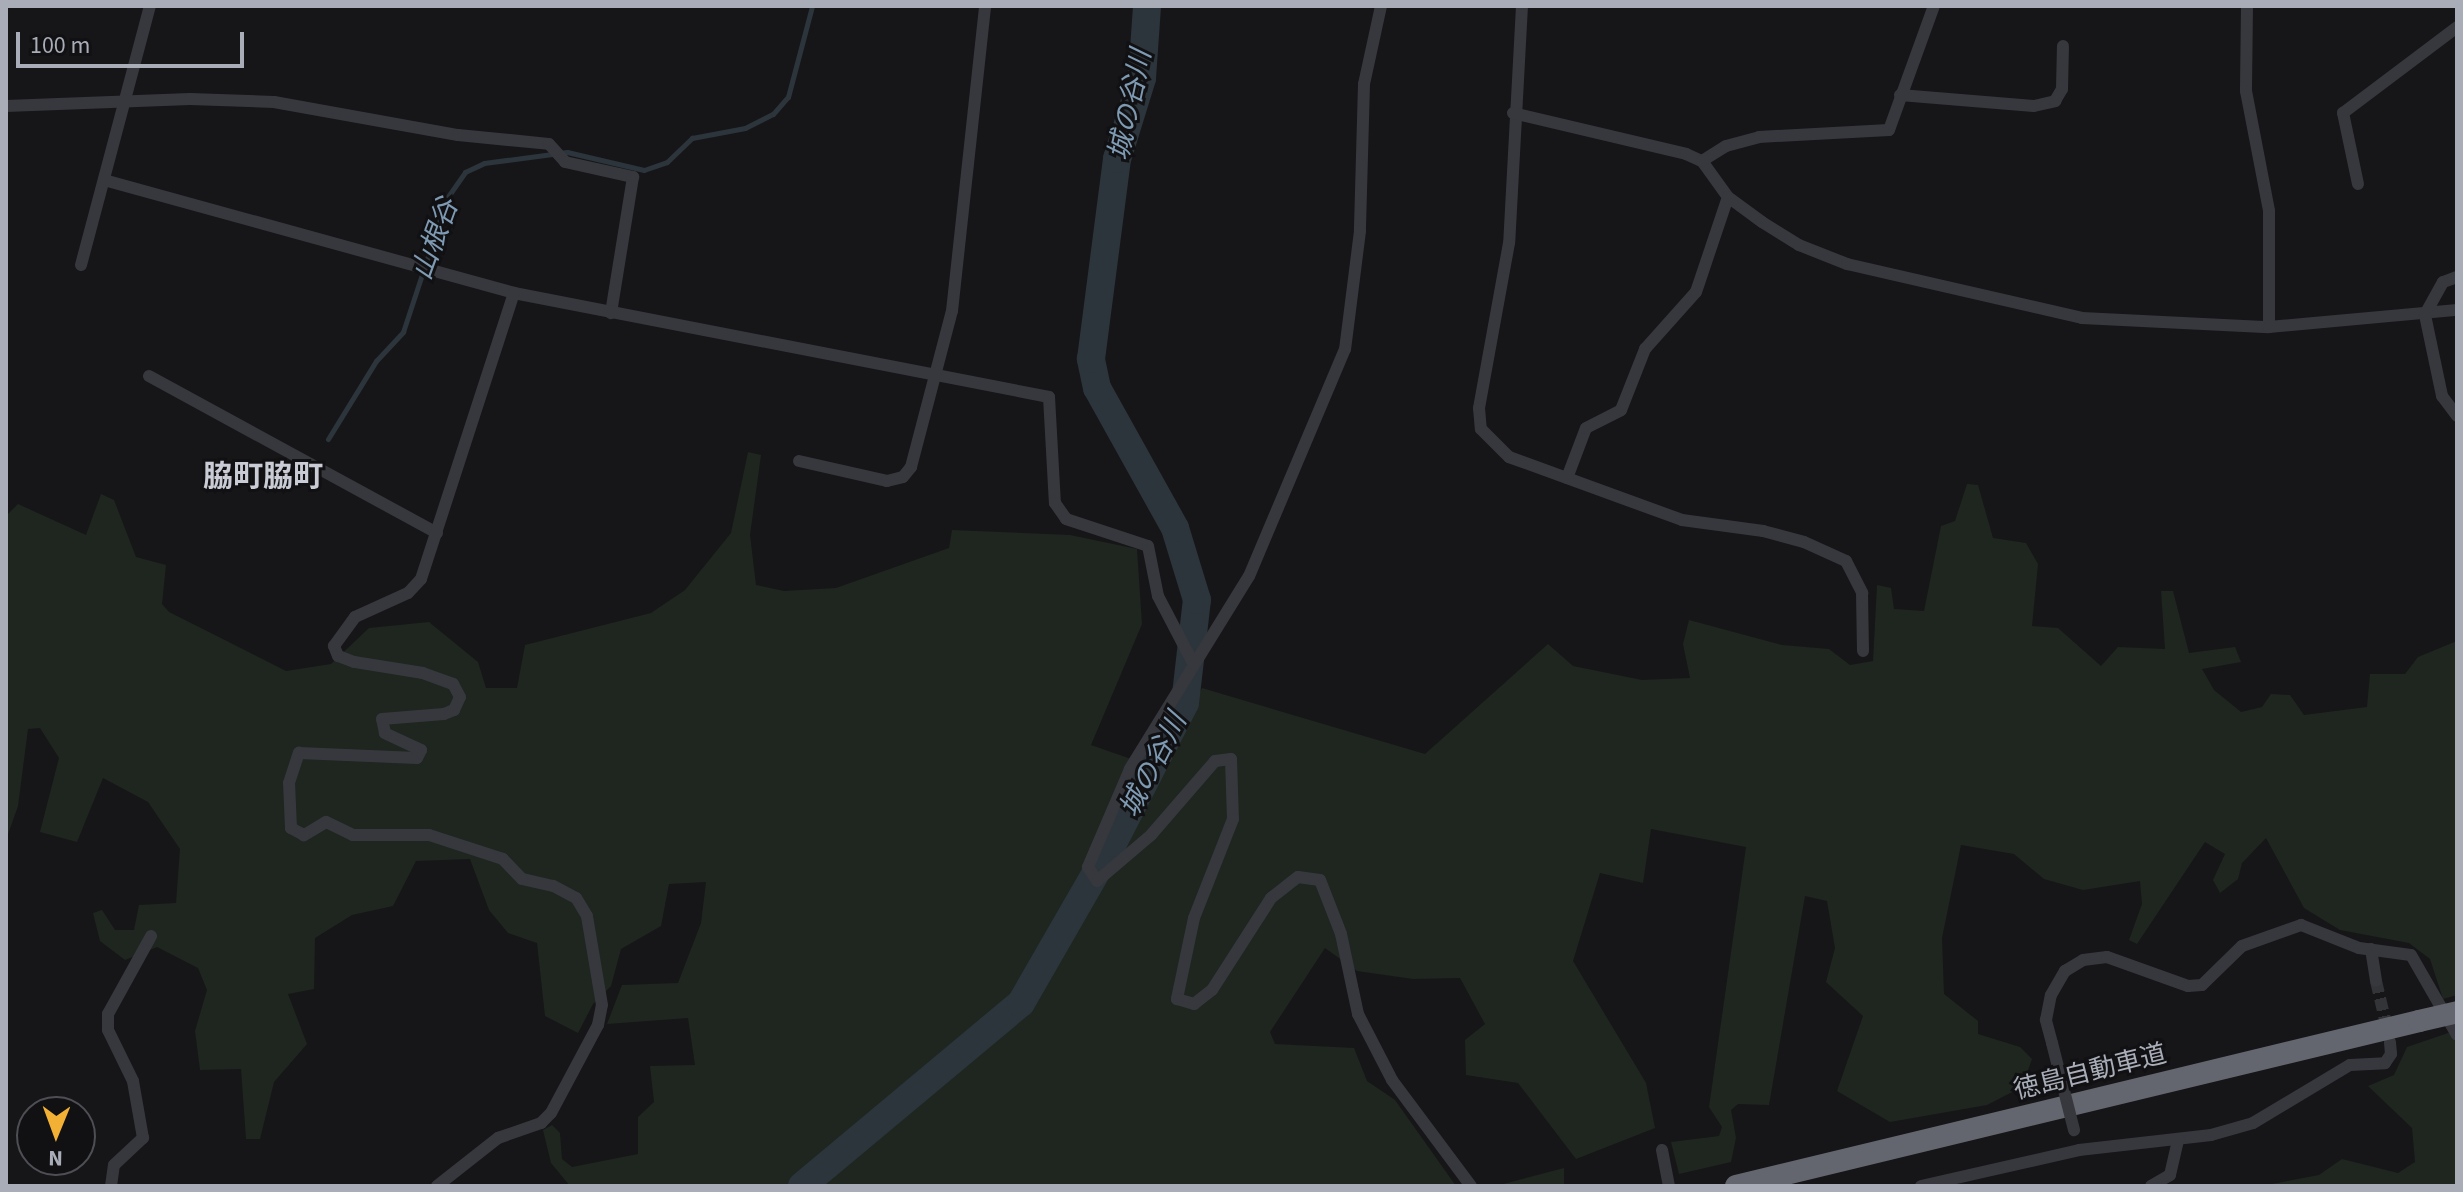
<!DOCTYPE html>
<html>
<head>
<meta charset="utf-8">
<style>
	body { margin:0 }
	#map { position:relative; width:2463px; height:1192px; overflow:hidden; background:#161618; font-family:"Source Sans 3","Noto Sans JP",sans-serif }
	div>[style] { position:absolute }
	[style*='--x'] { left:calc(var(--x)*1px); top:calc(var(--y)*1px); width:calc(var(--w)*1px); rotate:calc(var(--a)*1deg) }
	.green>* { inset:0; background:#1e261f }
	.stream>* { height:5px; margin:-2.5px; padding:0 2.5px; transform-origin:2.5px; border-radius:2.5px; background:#2c353c }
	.river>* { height:28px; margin:-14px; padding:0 14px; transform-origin:14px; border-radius:14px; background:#2c353c }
	.street-tunnel>* { height:12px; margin-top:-6px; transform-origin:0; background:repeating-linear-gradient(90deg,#333438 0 12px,transparent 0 18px) }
	.street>* { height:12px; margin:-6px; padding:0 6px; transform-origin:6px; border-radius:6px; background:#37383d }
	.highway>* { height:22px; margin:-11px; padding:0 11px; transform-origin:11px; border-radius:11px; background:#63666e }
	.street-bridge>* { height:12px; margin:-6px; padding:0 6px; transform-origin:6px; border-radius:6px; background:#37383d }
	.highway-bridge>* { height:22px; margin:-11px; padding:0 11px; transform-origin:11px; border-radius:11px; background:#63666e }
	span { translate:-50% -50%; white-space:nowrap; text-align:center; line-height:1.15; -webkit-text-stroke:6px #111113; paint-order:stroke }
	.street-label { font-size:26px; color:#a8adb8 }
	.water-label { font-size:28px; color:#7f9bb3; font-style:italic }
	.quarter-label { font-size:30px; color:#c9ccd4; font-weight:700 }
	.frame { position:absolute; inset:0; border:8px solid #a8adb8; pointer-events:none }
	.north { position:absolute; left:16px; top:1096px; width:80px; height:80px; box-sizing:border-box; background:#111113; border:2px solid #4d4f55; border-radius:50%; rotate:181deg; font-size:22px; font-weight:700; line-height:32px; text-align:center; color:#a8adb8 }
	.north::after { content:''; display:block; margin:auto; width:28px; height:36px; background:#f2b134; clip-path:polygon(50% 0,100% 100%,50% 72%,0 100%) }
	.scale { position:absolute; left:16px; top:32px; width:228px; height:36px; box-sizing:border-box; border:4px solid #a8adb8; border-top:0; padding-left:10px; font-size:24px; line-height:28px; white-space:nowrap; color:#a8adb8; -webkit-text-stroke:6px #111113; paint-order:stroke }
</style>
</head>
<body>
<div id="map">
	<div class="green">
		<i style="clip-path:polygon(748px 452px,761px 455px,750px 535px,756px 585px,784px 591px,836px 588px,949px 548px,952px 530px,1070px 535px,1137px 549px,1142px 624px,1091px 745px,1157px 768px,1202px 688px,1425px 754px,1548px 644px,1573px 666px,1642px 680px,1690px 678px,1683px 644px,1689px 620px,1782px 645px,1829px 649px,1850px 665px,1873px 661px,1877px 585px,1891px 588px,1894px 609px,1924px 611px,1941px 526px,1955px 521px,1967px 484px,1978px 485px,1993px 538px,2026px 543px,2038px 564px,2032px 626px,2058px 628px,2101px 666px,2118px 647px,2165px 649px,2161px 591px,2173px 591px,2189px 653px,2235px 647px,2241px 662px,2202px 669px,2214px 690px,2241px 712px,2262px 707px,2271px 694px,2290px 695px,2304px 715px,2367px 707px,2370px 674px,2405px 674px,2418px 657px,2457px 641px,2457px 995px,2443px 999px,2430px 959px,2409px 943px,2340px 930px,2304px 908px,2266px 838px,2242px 863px,2238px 879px,2220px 893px,2213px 880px,2225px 854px,2205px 842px,2137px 944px,2129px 940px,2142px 904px,2140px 881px,2083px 890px,2044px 879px,2014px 854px,1961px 845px,1942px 938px,1944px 994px,1978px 1021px,1978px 1034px,2020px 1047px,2032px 1059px,2022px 1087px,1987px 1105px,1890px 1122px,1837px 1091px,1863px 1016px,1826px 982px,1835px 948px,1827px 901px,1805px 896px,1769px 1105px,1738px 1104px,1731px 1110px,1736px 1138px,1731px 1162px,1679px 1174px,1671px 1142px,1719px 1136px,1722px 1127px,1709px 1107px,1746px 847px,1651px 829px,1643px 883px,1600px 873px,1573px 961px,1646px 1083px,1655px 1128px,1576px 1159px,1518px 1083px,1466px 1075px,1465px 1040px,1485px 1024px,1460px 978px,1413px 979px,1357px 971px,1325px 948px,1270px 1032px,1275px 1044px,1354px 1048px,1367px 1081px,1395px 1100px,1456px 1186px,570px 1186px,551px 1163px,543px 1130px,552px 1125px,560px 1133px,562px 1159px,572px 1167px,638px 1154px,638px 1117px,654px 1102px,650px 1066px,695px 1065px,688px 1018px,607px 1024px,622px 985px,678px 983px,701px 923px,706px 882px,669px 884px,661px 926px,621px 949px,611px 986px,593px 1004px,578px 1033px,545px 1016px,537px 943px,508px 933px,489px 910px,470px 859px,416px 861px,393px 906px,352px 915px,315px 938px,314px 989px,288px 994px,307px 1044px,274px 1082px,260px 1139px,246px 1139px,241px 1069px,200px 1070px,195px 1031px,207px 990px,198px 968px,157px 947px,125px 960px,100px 941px,93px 913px,102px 910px,115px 930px,134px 930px,139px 905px,176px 903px,180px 849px,148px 802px,103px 778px,77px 842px,40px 832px,59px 758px,40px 728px,28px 729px,18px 806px,6px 840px,6px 516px,18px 504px,86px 535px,101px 494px,114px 500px,136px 557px,166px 565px,162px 604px,169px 612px,286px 671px,331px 664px,369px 628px,429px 622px,478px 662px,486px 688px,517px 688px,525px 645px,651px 613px,685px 590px,731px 533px)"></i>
		<i style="clip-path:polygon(2457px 1030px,2457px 1186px,2261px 1186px,2319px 1175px,2342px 1159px,2398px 1173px,2415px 1162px,2412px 1128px,2368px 1086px,2394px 1075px,2407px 1047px)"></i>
		<i style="clip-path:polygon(1564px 1168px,1564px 1186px,1496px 1186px)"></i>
	</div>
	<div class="stream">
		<i style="--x:328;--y:439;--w:92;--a:-58.4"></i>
		<i style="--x:376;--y:361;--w:40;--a:-47"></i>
		<i style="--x:403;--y:332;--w:141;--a:-71.8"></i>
		<i style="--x:447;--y:198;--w:32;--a:-55"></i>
		<i style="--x:465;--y:172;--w:21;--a:-25"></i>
		<i style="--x:484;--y:163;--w:84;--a:-7.5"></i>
		<i style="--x:567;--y:152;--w:79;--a:13.2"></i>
		<i style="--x:644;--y:170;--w:24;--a:-19"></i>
		<i style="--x:667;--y:162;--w:35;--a:-44"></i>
		<i style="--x:692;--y:138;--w:54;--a:-10.7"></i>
		<i style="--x:745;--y:128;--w:31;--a:-27"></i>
		<i style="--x:773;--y:114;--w:23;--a:-49"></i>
		<i style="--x:788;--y:97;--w:94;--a:-75.2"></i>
	</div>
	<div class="river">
		<i style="--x:802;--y:1186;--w:285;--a:-39.9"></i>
		<i style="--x:1021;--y:1003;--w:185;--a:-60.1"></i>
		<i style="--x:1113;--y:843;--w:157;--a:-62.8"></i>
		<i style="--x:1185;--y:703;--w:104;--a:-83.4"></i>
		<i style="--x:1197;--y:600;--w:75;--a:-107"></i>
		<i style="--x:1175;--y:528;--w:160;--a:-119.1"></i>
		<i style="--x:1097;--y:388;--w:30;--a:-102"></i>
		<i style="--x:1091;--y:359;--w:202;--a:-82.6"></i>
		<i style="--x:1117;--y:159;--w:85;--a:-72.8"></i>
		<i style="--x:1142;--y:78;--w:72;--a:-86"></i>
	</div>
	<div class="street-tunnel">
		<i style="--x:2376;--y:981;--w:52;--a:76.8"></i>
	</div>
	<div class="street">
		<i style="--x:1381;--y:6;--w:80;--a:102.3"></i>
		<i style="--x:1364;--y:84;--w:147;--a:91.6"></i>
		<i style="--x:1360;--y:231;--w:119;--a:97.2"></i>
		<i style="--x:1345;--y:349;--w:246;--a:112.9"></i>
		<i style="--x:1249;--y:576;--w:227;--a:121.7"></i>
		<i style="--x:1130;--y:769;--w:107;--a:113.2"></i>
		<i style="--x:1088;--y:867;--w:17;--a:57"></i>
		<i style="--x:1097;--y:881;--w:71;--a:-40.4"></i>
		<i style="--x:1151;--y:835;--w:98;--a:-49.1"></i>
		<i style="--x:1215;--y:761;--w:16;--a:-7"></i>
		<i style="--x:1231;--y:759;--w:60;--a:88.1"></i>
		<i style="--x:1233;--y:819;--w:106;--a:111.5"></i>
		<i style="--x:1194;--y:918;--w:83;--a:101.9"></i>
		<i style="--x:1177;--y:999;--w:18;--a:16"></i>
		<i style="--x:1194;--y:1004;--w:23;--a:-38"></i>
		<i style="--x:1212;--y:990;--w:109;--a:-57.3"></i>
		<i style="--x:1271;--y:898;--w:34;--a:-38"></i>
		<i style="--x:1298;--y:877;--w:22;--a:8"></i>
		<i style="--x:1320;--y:880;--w:58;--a:68.7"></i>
		<i style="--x:1341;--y:934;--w:82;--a:78"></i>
		<i style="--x:1358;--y:1014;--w:74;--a:62.7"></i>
		<i style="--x:1392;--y:1080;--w:132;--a:53.3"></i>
		<i style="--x:1522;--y:6;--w:237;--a:93.1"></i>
		<i style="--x:1509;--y:243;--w:168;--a:100.3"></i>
		<i style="--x:1479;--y:408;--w:21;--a:85"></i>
		<i style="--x:1481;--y:429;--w:40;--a:45"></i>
		<i style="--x:1509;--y:457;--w:184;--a:20"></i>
		<i style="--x:1682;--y:520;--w:82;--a:7.7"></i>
		<i style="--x:1763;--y:531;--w:42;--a:15"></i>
		<i style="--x:1804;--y:542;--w:46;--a:24.3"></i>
		<i style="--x:1846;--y:561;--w:36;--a:63"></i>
		<i style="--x:1862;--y:593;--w:58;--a:89"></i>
		<i style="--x:2247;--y:6;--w:85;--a:90.7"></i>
		<i style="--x:2246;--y:91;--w:122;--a:79.1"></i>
		<i style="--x:2269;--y:211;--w:116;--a:90"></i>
		<i style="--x:1900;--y:95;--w:134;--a:4.7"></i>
		<i style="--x:2034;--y:106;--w:22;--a:-13"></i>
		<i style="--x:2055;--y:101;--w:14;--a:-60"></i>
		<i style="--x:2062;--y:89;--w:43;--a:-88.7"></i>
		<i style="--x:6;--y:106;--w:184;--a:-2.2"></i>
		<i style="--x:190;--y:99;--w:84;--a:2"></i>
		<i style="--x:274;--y:102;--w:187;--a:10.2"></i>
		<i style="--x:458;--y:135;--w:91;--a:5.6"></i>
		<i style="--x:549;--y:144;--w:24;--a:48"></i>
		<i style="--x:565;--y:162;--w:70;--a:12.4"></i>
		<i style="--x:633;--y:177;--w:138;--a:99.2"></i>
		<i style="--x:1513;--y:113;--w:178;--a:13.3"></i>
		<i style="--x:1686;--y:154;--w:17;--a:24"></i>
		<i style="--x:1702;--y:161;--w:44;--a:54.2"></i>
		<i style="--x:1728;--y:197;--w:42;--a:36.3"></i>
		<i style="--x:1762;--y:222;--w:44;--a:31.9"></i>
		<i style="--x:1799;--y:245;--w:52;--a:21.6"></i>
		<i style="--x:1847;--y:264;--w:241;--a:12.9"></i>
		<i style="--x:2082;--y:318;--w:187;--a:2.8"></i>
		<i style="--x:2269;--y:327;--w:189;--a:-5.2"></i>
		<i style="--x:1702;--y:161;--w:28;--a:-32"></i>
		<i style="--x:1726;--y:146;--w:34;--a:-15"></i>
		<i style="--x:1759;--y:137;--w:130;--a:-3.1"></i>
		<i style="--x:1889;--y:130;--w:132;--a:-70.1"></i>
		<i style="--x:104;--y:180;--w:425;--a:15.4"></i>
		<i style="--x:514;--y:293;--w:545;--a:11"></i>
		<i style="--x:1049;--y:397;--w:106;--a:86.8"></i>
		<i style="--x:1055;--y:503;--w:19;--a:55"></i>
		<i style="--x:1066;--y:519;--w:86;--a:18.2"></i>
		<i style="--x:1148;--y:546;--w:51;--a:78.7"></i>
		<i style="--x:1158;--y:596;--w:76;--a:62.4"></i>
		<i style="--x:2358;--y:184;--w:73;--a:-101.9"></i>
		<i style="--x:2343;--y:113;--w:143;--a:-37"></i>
		<i style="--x:81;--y:265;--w:268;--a:-75.1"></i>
		<i style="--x:2457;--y:277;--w:15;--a:160"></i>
		<i style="--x:2443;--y:282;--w:38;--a:119"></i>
		<i style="--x:2425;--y:315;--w:83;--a:78.1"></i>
		<i style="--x:2442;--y:396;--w:25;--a:53"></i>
		<i style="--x:149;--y:376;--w:328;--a:28.6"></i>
		<i style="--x:799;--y:461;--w:90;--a:12.8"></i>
		<i style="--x:887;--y:481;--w:16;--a:-14"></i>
		<i style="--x:903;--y:477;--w:13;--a:-51"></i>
		<i style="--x:911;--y:467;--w:161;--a:-75.3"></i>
		<i style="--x:952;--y:311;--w:307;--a:-83.8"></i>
		<i style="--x:1567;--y:478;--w:53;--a:-69.2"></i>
		<i style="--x:1586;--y:428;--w:39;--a:-27"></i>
		<i style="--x:1621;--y:410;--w:66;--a:-68.5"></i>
		<i style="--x:1645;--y:349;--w:76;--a:-48.2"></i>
		<i style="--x:1696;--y:292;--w:100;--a:-71.4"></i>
		<i style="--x:2371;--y:949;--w:32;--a:81"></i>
		<i style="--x:2052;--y:1043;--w:24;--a:-105"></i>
		<i style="--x:2046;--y:1020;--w:25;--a:-79"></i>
		<i style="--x:2051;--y:995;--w:28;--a:-60"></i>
		<i style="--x:2065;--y:971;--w:21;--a:-31"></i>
		<i style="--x:2083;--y:960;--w:24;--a:-7"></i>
		<i style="--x:2107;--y:957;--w:86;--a:19.7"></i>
		<i style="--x:2188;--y:986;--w:14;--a:-4"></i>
		<i style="--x:2202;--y:985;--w:56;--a:-44.3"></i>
		<i style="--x:2242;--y:946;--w:63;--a:-19.6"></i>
		<i style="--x:2301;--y:925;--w:62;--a:21.6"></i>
		<i style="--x:2359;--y:948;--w:52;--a:7.7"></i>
		<i style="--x:2411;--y:955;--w:92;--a:60.1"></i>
		<i style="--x:1662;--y:1150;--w:37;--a:79"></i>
		<i style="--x:111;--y:1186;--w:21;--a:-82"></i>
		<i style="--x:114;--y:1165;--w:40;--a:-43"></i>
		<i style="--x:143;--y:1138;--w:58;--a:-100"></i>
		<i style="--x:133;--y:1081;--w:57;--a:-116.1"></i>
		<i style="--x:108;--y:1030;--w:16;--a:-90"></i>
		<i style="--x:108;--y:1014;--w:89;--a:-61.1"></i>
		<i style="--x:437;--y:1186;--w:78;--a:-38.2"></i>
		<i style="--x:498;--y:1138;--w:46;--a:-19.2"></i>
		<i style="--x:541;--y:1123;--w:14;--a:-45"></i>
		<i style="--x:551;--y:1113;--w:100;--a:-61.9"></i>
		<i style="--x:598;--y:1025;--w:20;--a:-79"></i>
		<i style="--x:602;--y:1005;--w:90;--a:-99.6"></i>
		<i style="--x:587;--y:916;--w:21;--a:-121"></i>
		<i style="--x:576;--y:898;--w:26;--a:-152"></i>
		<i style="--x:553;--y:886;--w:32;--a:-167"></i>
		<i style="--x:522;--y:879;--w:28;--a:-134"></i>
		<i style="--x:503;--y:859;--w:78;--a:-162"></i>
		<i style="--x:429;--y:835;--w:76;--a:180"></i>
		<i style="--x:353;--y:835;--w:30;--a:-154"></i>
		<i style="--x:326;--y:822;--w:26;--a:149"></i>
		<i style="--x:304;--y:835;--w:15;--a:-152"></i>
		<i style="--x:291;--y:828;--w:45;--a:-92.5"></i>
		<i style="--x:289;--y:783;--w:32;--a:-72"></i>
		<i style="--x:299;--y:753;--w:118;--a:2.4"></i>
		<i style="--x:417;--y:758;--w:9;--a:-63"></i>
		<i style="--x:421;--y:750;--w:40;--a:-155"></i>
		<i style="--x:385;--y:733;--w:14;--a:-102"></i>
		<i style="--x:382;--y:719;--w:62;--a:-4.6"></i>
		<i style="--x:444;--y:714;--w:11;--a:-22"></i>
		<i style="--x:454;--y:710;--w:14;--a:-65"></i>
		<i style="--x:460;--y:697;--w:15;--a:-118"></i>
		<i style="--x:453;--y:684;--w:32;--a:-160"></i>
		<i style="--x:423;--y:673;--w:70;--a:-170.9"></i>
		<i style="--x:354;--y:662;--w:17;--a:-159"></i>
		<i style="--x:338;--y:656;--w:11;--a:-112"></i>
		<i style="--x:334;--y:646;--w:36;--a:-54"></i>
		<i style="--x:355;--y:617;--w:58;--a:-24.4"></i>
		<i style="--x:408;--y:593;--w:19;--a:-47"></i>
		<i style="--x:421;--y:579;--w:301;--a:-72"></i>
		<i style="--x:1921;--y:1186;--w:162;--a:-12.8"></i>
		<i style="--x:2079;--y:1150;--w:133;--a:-6.5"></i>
		<i style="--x:2211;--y:1135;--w:44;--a:-15.9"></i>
		<i style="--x:2253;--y:1123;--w:113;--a:-30.9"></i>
		<i style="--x:2350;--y:1065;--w:35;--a:-3"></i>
		<i style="--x:2385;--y:1063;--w:11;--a:-56"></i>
		<i style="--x:2391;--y:1054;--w:12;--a:-95"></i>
		<i style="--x:2151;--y:1186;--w:22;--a:-30"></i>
		<i style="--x:2170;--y:1175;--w:37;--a:-77"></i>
	</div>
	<div class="highway">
		<i style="--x:1736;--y:1186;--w:703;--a:-13.58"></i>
	</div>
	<div class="street-bridge">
		<i style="--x:2052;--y:1043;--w:90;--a:75.8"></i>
	</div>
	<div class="highway-bridge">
		<i style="--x:2419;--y:1021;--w:39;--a:-13"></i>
	</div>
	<div class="street-label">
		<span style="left:2090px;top:1072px;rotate:-14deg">徳島自動車道</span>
	</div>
	<div class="water-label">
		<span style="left:1130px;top:105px;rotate:-78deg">城の谷川</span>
		<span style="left:435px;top:239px;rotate:-70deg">山根谷</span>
		<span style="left:1153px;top:765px;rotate:-63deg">城の谷川</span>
	</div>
	<div class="quarter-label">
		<span style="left:263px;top:477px">脇町脇町</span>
	</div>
	<div class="frame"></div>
	<div class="north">N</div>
	<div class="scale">100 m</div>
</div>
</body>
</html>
